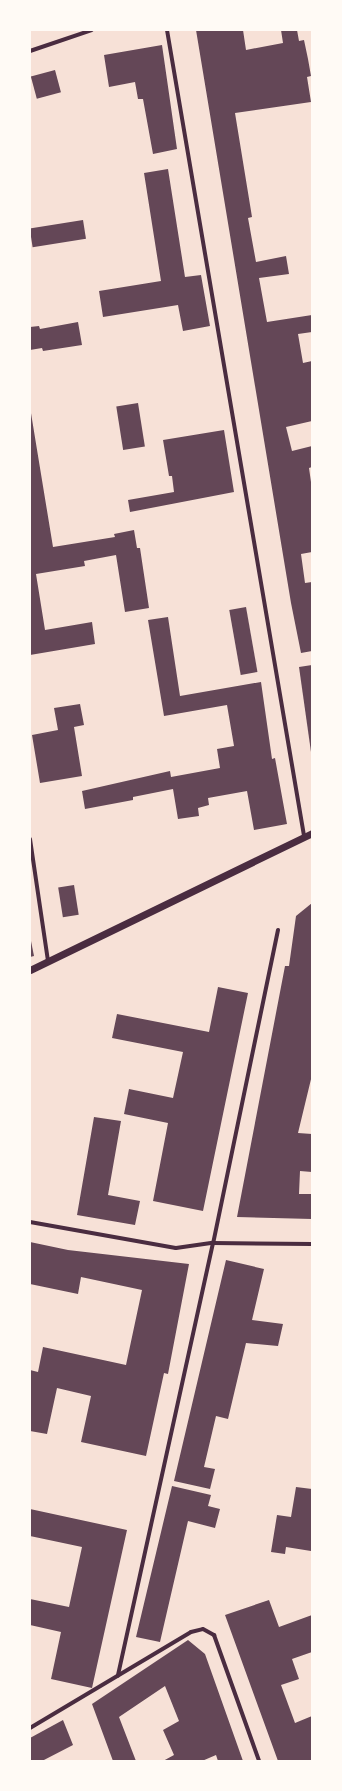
<!DOCTYPE html>
<html>
<head>
<meta charset="utf-8">
<style>
	body { margin:0 }
	#map { position:relative; width:342px; height:1791px; overflow:hidden; background:#f7e1d7; font-family:"Times New Roman",serif }
	div>[style] { position:absolute }
	[style*='--x'] { left:calc(var(--x)*1px); top:calc(var(--y)*1px); width:calc(var(--w)*1px); rotate:calc(var(--a)*1deg) }
	.building>* { inset:0; background:#644757; transform-origin:0 0 }
	.minor>* { height:4px; margin:-2px; padding:0 2px; transform-origin:2px; border-radius:2px; background:#4a2c40 }
	.tertiary>* { height:7px; margin:-3.5px; padding:0 3.5px; transform-origin:3.5px; border-radius:3.5px; background:#4a2c40 }
	span { translate:-50% -50%; white-space:nowrap; text-align:center; line-height:1.15; -webkit-text-stroke:3px #fffaf5; paint-order:stroke }
	.frame { position:absolute; inset:0; border:31px solid #fffaf5; pointer-events:none }
</style>
</head>
<body>
<div id="map">
	<div class="building">
		<i style="clip-path:polygon(196px 30px,243px 30px,246px 50px,283px 43px,281px 30px,297px 30px,299px 41px,304px 40px,308px 59px,311px 76px,307px 77px,311px 102px,235px 113px,252px 217px,248px 218px,256px 262px,286px 256px,289px 274px,259px 278px,267px 322px,312px 315px,312px 332px,298px 334px,303px 363px,312px 361px,312px 421px,286px 427px,292px 451px,312px 446px,312px 467px,309px 468px,312px 489px,312px 552px,301px 554px,305px 583px,312px 582px,312px 651px,301px 653px,291px 603px)"></i>
		<i style="clip-path:polygon(162px 45px,177px 149px,153px 154px,143px 99px,138px 99px,135px 82px,109px 87px,104px 55px)"></i>
		<i style="left:55px;top:70px;width:23px;height:25px;rotate:75deg"></i>
		<i style="clip-path:polygon(168px 169px,185px 277px,201px 275px,210px 326px,183px 331px,178px 305px,103px 317px,99px 291px,161px 281px,144px 173px)"></i>
		<i style="left:83px;top:220px;width:19px;height:54px;rotate:81deg"></i>
		<i style="clip-path:polygon(78px 322px,82px 345px,43px 351px,42px 348px,30px 350px,30px 327px,39px 326px,40px 329px)"></i>
		<i style="left:138px;top:403px;width:44px;height:22px;rotate:81deg"></i>
		<i style="clip-path:polygon(30px 407px,53px 547px,115px 537px,114px 534px,134px 530px,137px 548px,140px 548px,149px 608px,125px 612px,116px 555px,84px 561px,85px 566px,36px 574px,45px 630px,92px 622px,95px 644px,30px 655px)"></i>
		<i style="clip-path:polygon(224px 430px,234px 492px,130px 512px,128px 500px,174px 492px,172px 476px,169px 476px,163px 440px)"></i>
		<i style="left:246px;top:607px;width:66px;height:17px;rotate:80deg"></i>
		<i style="clip-path:polygon(168px 617px,180px 696px,261px 682px,272px 759px,275px 758px,287px 824px,254px 830px,247px 791px,208px 798px,209px 805px,198px 808px,199px 816px,178px 819px,173px 789px,133px 797px,133px 800px,85px 809px,82px 791px,170px 771px,171px 777px,220px 768px,217px 749px,234px 746px,227px 705px,164px 716px,148px 620px)"></i>
		<i style="clip-path:polygon(312px 665px,312px 752px,311px 752px,299px 667px)"></i>
		<i style="clip-path:polygon(80px 704px,84px 725px,74px 727px,82px 776px,40px 783px,32px 735px,58px 730px,54px 708px)"></i>
		<i style="left:74px;top:885px;width:30px;height:16px;rotate:81deg"></i>
		<i style="clip-path:polygon(312px 903px,312px 1075px,298px 1133px,312px 1134px,312px 1172px,300px 1171px,299px 1194px,312px 1194px,312px 1219px,237px 1217px,285px 966px,289px 966px,296px 916px)"></i>
		<i style="clip-path:polygon(30px 936px,34px 956px,30px 957px)"></i>
		<i style="clip-path:polygon(218px 987px,248px 993px,203px 1211px,153px 1201px,168px 1123px,124px 1114px,129px 1089px,173px 1098px,183px 1052px,112px 1038px,117px 1014px,209px 1032px)"></i>
		<i style="clip-path:polygon(94px 1117px,121px 1121px,108px 1195px,140px 1201px,135px 1225px,77px 1215px)"></i>
		<i style="clip-path:polygon(30px 1242px,68px 1250px,189px 1264px,168px 1374px,164px 1373px,146px 1456px,81px 1442px,91px 1396px,57px 1388px,47px 1434px,30px 1431px,30px 1370px,38px 1372px,43px 1347px,126px 1365px,142px 1290px,81px 1277px,78px 1294px,30px 1284px)"></i>
		<i style="clip-path:polygon(226px 1260px,264px 1269px,252px 1320px,283px 1324px,278px 1346px,246px 1343px,228px 1419px,216px 1416px,204px 1467px,215px 1469px,210px 1489px,174px 1481px)"></i>
		<i style="clip-path:polygon(172px 1486px,211px 1495px,208px 1506px,220px 1509px,215px 1528px,188px 1521px,160px 1642px,136px 1637px)"></i>
		<i style="clip-path:polygon(296px 1487px,312px 1489px,311px 1551px,286px 1547px,285px 1554px,271px 1552px,277px 1515px,291px 1517px)"></i>
		<i style="clip-path:polygon(30px 1509px,127px 1530px,92px 1688px,51px 1679px,61px 1632px,30px 1625px,30px 1599px,69px 1607px,82px 1547px,30px 1536px)"></i>
		<i style="clip-path:polygon(269px 1600px,279px 1627px,312px 1615px,312px 1652px,292px 1659px,299px 1679px,281px 1685px,295px 1723px,312px 1716px,312px 1761px,278px 1761px,225px 1615px)"></i>
		<i style="clip-path:polygon(188px 1640px,205px 1654px,243px 1761px,218px 1761px,216px 1755px,202px 1761px,163px 1761px,174px 1755px,163px 1730px,179px 1721px,165px 1686px,119px 1717px,136px 1761px,113px 1761px,92px 1704px)"></i>
		<i style="clip-path:polygon(63px 1720px,73px 1745px,42px 1761px,30px 1761px,30px 1738px)"></i>
	</div>
	<div class="minor">
		<i style="--x:167;--y:30;--w:818;--a:80.35"></i>
		<i style="--x:30;--y:51;--w:65;--a:-18.7"></i>
		<i style="--x:30;--y:839;--w:123;--a:81.6"></i>
		<i style="--x:278;--y:930;--w:320;--a:101.7"></i>
		<i style="--x:213;--y:1243;--w:99;--a:0.6"></i>
		<i style="--x:30;--y:1222;--w:148;--a:10.1"></i>
		<i style="--x:176;--y:1248;--w:37;--a:-8"></i>
		<i style="--x:213;--y:1243;--w:443;--a:102.4"></i>
		<i style="--x:30;--y:1728;--w:187;--a:-30.8"></i>
		<i style="--x:191;--y:1632;--w:12;--a:-14"></i>
		<i style="--x:203;--y:1629;--w:13;--a:29"></i>
		<i style="--x:214;--y:1635;--w:134;--a:70.3"></i>
	</div>
	<div class="tertiary">
		<i style="--x:30;--y:970;--w:314;--a:-25.9"></i>
	</div>
	<div class="frame"></div>
</div>
</body>
</html>
